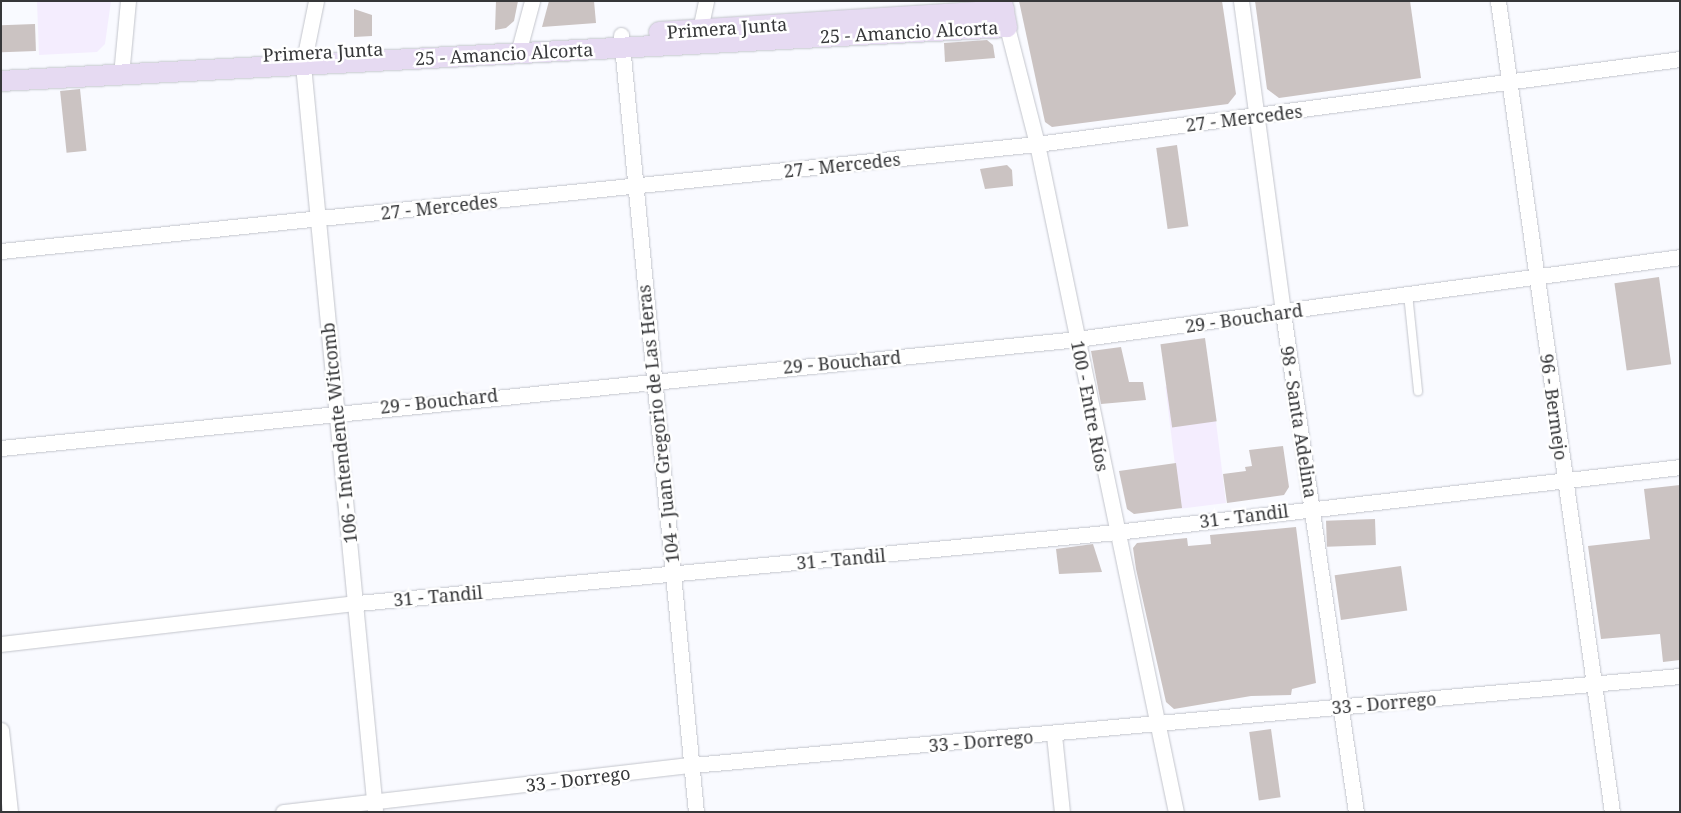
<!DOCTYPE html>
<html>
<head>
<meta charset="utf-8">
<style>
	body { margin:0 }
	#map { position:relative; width:1681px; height:813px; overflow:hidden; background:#f9faff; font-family:"Noto Serif",serif }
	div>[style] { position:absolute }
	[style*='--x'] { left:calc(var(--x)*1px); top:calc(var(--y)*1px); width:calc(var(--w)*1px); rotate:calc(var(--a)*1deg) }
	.industrial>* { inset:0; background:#f4edfe; transform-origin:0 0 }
	.building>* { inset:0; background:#cbc3c2; transform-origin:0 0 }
	.roads { filter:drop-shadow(0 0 1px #c3c5cc) drop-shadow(0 0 1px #c3c5cc) }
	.service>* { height:8px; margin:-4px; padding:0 4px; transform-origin:4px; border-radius:4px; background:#fff }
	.minor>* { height:15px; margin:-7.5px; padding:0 7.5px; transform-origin:7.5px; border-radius:7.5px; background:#fff }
	.secondary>* { height:20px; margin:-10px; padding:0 10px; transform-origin:10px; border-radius:10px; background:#e6daf2 }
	span { translate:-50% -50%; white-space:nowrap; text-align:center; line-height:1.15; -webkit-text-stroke:5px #fff; paint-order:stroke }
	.street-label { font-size:18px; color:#363739 }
	.frame { position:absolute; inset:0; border:2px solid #363739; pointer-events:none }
</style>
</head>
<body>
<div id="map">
	<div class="industrial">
		<i style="clip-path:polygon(37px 1px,111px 1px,105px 44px,97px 52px,39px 55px)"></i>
		<i style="left:1211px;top:381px;width:123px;height:46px;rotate:83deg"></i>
	</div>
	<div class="building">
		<i style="clip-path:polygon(496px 1px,518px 1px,514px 21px,506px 28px,495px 30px)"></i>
		<i style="clip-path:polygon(549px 1px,594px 1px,596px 23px,542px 27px)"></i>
		<i style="clip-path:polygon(1019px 1px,1222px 1px,1236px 94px,1228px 104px,1052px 127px,1045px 122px)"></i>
		<i style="clip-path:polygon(1255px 1px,1410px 1px,1421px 78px,1279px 98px,1267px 89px)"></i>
		<i style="clip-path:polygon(354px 9px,372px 15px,372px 36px,354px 37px)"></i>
		<i style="left:35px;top:24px;width:27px;height:34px;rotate:88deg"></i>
		<i style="clip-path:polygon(987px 40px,993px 45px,995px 58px,945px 62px,944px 43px)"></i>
		<i style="left:80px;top:89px;width:62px;height:20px;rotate:84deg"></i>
		<i style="left:1177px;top:145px;width:82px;height:21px;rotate:82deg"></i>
		<i style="clip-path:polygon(1007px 165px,1012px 170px,1013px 186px,985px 189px,980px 169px)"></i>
		<i style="left:1659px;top:277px;width:88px;height:45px;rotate:82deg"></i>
		<i style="left:1205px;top:338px;width:84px;height:45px;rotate:82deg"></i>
		<i style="clip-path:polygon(1121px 347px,1129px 382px,1143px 382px,1146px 400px,1101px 404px,1091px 351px)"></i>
		<i style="clip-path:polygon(1283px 446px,1289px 487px,1284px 495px,1227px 503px,1223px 474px,1246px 471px,1245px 467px,1252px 466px,1249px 450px)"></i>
		<i style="clip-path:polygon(1176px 463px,1182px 508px,1134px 514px,1127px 509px,1119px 471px)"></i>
		<i style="clip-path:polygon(1680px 485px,1680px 660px,1663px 662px,1660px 634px,1601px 639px,1588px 546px,1650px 539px,1644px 489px)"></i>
		<i style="left:1375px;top:519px;width:26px;height:49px;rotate:88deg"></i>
		<i style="clip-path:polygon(1296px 527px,1316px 683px,1292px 689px,1291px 695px,1251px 696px,1174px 709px,1166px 702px,1146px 614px,1136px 569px,1133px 548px,1137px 543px,1187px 538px,1188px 546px,1211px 544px,1210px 535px)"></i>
		<i style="clip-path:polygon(1093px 544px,1102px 572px,1059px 574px,1056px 549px)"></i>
		<i style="left:1401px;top:566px;width:45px;height:67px;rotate:82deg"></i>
		<i style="left:1271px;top:729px;width:69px;height:22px;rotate:82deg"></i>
	</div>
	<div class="roads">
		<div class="service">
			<i style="--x:1408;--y:294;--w:98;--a:84.1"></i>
		</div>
		<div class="minor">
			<i style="--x:316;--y:1;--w:65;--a:101.5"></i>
			<i style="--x:303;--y:65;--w:748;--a:84.48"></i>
			<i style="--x:1241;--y:1;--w:315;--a:82.3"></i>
			<i style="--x:1283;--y:313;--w:504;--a:81.68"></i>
			<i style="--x:1498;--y:1;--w:819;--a:82"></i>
			<i style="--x:1007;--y:27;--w:121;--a:75.6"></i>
			<i style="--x:1037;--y:144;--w:682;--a:78.25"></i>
			<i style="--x:621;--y:35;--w:781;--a:84.49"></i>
			<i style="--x:698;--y:39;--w:39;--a:-78"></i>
			<i style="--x:518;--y:53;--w:54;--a:-74.9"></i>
			<i style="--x:121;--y:75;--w:74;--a:-84.6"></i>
			<i style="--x:1;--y:251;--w:1042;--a:-5.9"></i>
			<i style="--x:1037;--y:144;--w:649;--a:-7.53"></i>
			<i style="--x:1;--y:448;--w:1082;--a:-5.78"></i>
			<i style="--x:1077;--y:339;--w:609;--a:-7.74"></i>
			<i style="--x:1;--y:644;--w:359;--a:-6.6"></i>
			<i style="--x:358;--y:603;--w:761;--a:-5.35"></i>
			<i style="--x:1116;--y:532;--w:568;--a:-6.57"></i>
			<i style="--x:1;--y:730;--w:82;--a:83.7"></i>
			<i style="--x:1054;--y:735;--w:77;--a:84.1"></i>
			<i style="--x:283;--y:812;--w:412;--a:-6.6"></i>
			<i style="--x:692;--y:765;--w:992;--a:-5.15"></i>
		</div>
		<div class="secondary">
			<i style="--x:659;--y:32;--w:346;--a:-3.6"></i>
			<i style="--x:1;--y:81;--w:1007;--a:-3.07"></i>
			<i style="--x:1007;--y:27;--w:26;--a:-101"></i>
		</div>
	</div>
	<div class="street-label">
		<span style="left:727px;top:28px;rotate:-4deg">Primera Junta</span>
		<span style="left:909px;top:32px;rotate:-3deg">25 - Amancio Alcorta</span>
		<span style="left:323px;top:52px;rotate:-3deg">Primera Junta</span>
		<span style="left:504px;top:54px;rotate:-3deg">25 - Amancio Alcorta</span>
		<span style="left:1244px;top:118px;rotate:-7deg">27 - Mercedes</span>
		<span style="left:842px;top:165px;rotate:-6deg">27 - Mercedes</span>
		<span style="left:439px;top:207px;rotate:-6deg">27 - Mercedes</span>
		<span style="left:1244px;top:318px;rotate:-8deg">29 - Bouchard</span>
		<span style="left:842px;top:362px;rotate:-5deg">29 - Bouchard</span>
		<span style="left:439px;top:401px;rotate:-6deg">29 - Bouchard</span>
		<span style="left:1090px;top:406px;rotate:79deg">100 - Entre Ríos</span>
		<span style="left:1554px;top:407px;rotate:82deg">96 - Bermejo</span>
		<span style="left:1299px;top:422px;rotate:81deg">98 - Santa Adelina</span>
		<span style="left:658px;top:424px;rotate:-96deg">104 - Juan Gregorio de Las Heras</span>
		<span style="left:339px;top:433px;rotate:-96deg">106 - Intendente Witcomb</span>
		<span style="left:1244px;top:516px;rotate:-7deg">31 - Tandil</span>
		<span style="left:841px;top:559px;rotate:-5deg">31 - Tandil</span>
		<span style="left:438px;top:596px;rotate:-5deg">31 - Tandil</span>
		<span style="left:1384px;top:703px;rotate:-5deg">33 - Dorrego</span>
		<span style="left:981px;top:741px;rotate:-5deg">33 - Dorrego</span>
		<span style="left:578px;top:779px;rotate:-7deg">33 - Dorrego</span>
	</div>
	<div class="frame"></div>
</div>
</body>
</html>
